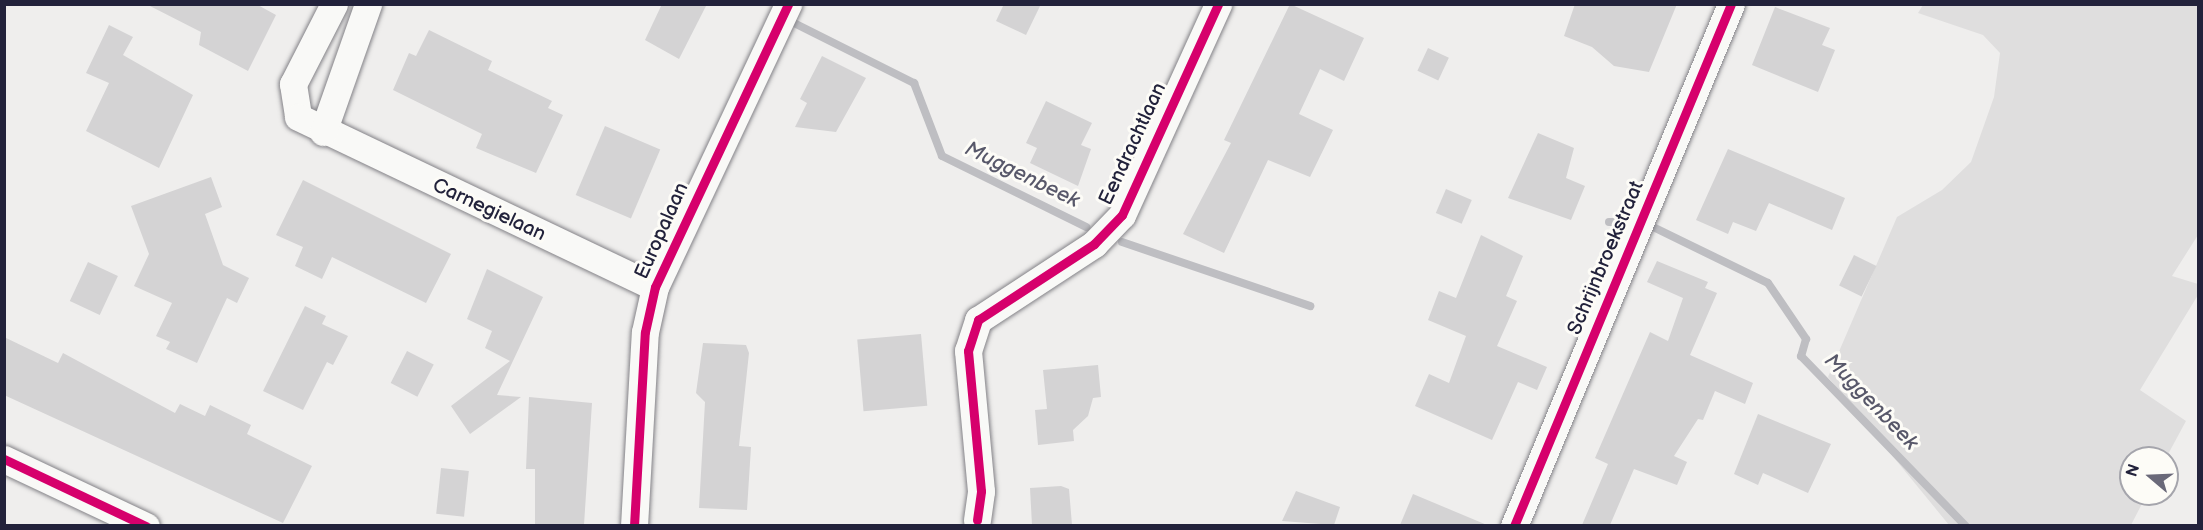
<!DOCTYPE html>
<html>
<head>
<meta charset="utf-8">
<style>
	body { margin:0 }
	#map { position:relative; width:2203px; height:530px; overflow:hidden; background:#efeeed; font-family:"Balsamiq Sans",sans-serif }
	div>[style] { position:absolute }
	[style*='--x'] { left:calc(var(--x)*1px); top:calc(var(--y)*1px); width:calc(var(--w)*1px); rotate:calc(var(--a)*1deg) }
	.built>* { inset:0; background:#dfdede }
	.stream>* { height:8px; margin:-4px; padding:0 4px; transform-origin:4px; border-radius:4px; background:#bebec2 }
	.building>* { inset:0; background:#d4d3d4; transform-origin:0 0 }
	.roads { filter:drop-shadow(0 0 2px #838287) drop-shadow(0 0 2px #838287) }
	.street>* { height:27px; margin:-13.5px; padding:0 13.5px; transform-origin:13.5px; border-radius:13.5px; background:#f9f9f7 }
	.cycleway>* { height:9px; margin:-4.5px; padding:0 4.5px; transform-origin:4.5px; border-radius:4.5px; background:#d6006c }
	span { translate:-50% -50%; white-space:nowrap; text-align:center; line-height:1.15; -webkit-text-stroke:6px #fdfcf7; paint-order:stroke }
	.street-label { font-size:20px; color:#22223b }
	.water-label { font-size:21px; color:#58586a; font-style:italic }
	.frame { position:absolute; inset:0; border:6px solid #22223b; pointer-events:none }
	.north { position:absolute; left:2119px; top:446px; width:60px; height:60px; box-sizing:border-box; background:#fdfcf7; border:2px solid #a5a5ac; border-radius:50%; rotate:289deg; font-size:16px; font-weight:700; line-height:24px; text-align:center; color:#22223b }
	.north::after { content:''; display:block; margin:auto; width:21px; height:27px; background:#6a6979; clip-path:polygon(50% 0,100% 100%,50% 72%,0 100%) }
</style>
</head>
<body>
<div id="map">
	<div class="built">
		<i style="clip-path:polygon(1923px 5px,2198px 5px,2198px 235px,2172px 276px,2198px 284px,2198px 295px,2140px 390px,2186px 421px,2166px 458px,2131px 458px,2131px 494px,2147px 494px,2131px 525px,1949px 525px,1828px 377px,1897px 217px,1942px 190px,1971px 162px,1994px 97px,2000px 53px,1983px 35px,1918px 13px)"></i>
	</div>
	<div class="stream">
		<i style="--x:790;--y:21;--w:139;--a:26.6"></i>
		<i style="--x:914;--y:83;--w:78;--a:69"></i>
		<i style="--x:942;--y:156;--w:161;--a:26.2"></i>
		<i style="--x:1609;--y:222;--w:6;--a:0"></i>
		<i style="--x:1649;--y:225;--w:132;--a:26"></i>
		<i style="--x:1768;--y:283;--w:68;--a:55.8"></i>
		<i style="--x:1806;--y:339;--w:18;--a:106"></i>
		<i style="--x:1801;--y:356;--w:237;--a:45.9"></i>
		<i style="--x:1122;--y:242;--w:199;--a:18.8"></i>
	</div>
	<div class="building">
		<i style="clip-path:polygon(146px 4px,256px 4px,276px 15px,248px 71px,199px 45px,201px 32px)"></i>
		<i style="clip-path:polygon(662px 4px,707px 4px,679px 59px,645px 40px)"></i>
		<i style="clip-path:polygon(1004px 4px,1041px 4px,1026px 35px,996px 21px)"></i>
		<i style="clip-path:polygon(1290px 4px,1364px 38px,1344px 81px,1320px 69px,1299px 114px,1333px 130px,1310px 177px,1268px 160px,1224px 253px,1183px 234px,1231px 143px,1224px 140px)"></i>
		<i style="clip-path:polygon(1575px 4px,1677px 4px,1649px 72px,1614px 66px,1592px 47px,1564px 36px)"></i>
		<i style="clip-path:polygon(1775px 7px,1830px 28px,1822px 45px,1835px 50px,1818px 92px,1752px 65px)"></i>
		<i style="clip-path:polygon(109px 25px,133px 37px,123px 55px,193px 95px,159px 168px,86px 131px,109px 83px,86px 73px)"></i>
		<i style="clip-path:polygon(429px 30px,492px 61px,488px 70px,552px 101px,548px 108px,563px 115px,536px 173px,476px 148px,482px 134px,393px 90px,409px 53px,416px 56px)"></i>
		<i style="left:1428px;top:48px;width:23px;height:25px;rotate:25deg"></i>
		<i style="clip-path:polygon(822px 56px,866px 78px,836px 132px,795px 127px,807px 103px,800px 99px)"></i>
		<i style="clip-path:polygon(1046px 101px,1092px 123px,1081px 145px,1091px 149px,1078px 186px,1030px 163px,1037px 148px,1026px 143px)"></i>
		<i style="left:605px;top:126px;width:60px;height:75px;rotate:23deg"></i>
		<i style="clip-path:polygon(1538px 133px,1574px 148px,1566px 178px,1585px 186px,1571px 220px,1508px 198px)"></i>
		<i style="clip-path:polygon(1728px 149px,1845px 198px,1832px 230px,1769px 203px,1756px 231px,1733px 222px,1728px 234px,1696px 220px)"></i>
		<i style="clip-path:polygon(211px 177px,222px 207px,205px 214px,223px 265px,249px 278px,237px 303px,227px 298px,197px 363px,166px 349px,170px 342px,156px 336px,172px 303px,134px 286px,149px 254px,131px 206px)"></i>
		<i style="clip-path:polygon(303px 180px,451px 254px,426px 303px,332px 257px,322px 279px,295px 266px,303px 247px,276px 235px)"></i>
		<i style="left:1446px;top:189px;width:28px;height:26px;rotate:23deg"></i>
		<i style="clip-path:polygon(1481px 235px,1523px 256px,1506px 296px,1517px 301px,1497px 346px,1547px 367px,1537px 390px,1518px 382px,1492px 440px,1415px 406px,1429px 374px,1449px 383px,1466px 336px,1428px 320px,1439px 291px,1456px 298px)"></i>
		<i style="left:1854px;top:255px;width:25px;height:34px;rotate:26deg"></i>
		<i style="clip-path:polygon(1657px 261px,1708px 282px,1705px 288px,1717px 293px,1690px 355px,1753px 383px,1745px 404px,1715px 391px,1703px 420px,1698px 419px,1674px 456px,1687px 462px,1677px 485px,1634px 469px,1610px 525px,1582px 525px,1608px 464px,1595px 458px,1650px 332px,1668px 341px,1683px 298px,1647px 282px)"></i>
		<i style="left:88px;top:262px;width:33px;height:43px;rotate:25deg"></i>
		<i style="clip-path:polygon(487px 269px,543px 297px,497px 395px,521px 397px,470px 434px,451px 406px,510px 361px,485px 348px,492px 331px,467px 319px)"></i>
		<i style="clip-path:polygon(305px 306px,326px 316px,322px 324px,348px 336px,333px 365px,327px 362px,303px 410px,263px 391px)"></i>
		<i style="left:921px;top:334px;width:72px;height:64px;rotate:85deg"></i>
		<i style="clip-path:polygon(4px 337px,58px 363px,63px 353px,175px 413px,180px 404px,205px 416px,210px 405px,251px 425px,247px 434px,312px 466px,283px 523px,4px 395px)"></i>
		<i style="clip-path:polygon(703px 343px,746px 345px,749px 353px,739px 446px,751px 447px,747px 510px,699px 508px,705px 402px,696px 393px)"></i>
		<i style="left:407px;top:351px;width:30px;height:36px;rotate:27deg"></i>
		<i style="clip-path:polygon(1098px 365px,1101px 397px,1093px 398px,1088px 416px,1073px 430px,1074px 441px,1038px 445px,1035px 410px,1047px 409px,1043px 370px)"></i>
		<i style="clip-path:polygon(529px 397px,592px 403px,584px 525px,535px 525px,535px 469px,526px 469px)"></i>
		<i style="clip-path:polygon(1758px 414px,1831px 444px,1808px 493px,1763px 473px,1758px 485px,1734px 474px)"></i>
		<i style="left:441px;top:468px;width:28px;height:46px;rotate:6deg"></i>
		<i style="clip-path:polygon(1061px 486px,1069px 489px,1072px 525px,1032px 525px,1030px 488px)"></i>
		<i style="clip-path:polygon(1296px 491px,1340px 507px,1334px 525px,1282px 521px)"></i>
		<i style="clip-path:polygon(1413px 494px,1487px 525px,1400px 525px)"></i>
	</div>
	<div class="roads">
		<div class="street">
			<i style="--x:334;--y:4;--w:90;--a:117.1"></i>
			<i style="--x:293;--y:84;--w:33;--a:81"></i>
			<i style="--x:298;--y:117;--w:395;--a:25.5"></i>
			<i style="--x:323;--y:132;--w:136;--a:-70.6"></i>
			<i style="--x:4;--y:459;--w:157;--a:25.3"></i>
			<i style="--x:977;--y:520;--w:29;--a:-82"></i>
			<i style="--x:981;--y:491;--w:141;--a:-95.3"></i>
			<i style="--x:968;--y:351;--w:33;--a:-72"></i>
			<i style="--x:978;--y:320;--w:139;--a:-33.2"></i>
			<i style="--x:1094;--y:244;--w:40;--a:-46"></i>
			<i style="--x:1122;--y:215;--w:232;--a:-65.5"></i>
			<i style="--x:634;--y:526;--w:194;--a:-86.8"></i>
			<i style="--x:645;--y:332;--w:46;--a:-77.5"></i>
			<i style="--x:655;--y:287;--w:313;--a:-64.8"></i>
			<i style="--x:1514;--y:526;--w:565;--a:-67.43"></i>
		</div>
	</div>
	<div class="cycleway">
		<i style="--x:4;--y:459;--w:157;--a:25.3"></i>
		<i style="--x:977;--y:520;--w:29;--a:-82"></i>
		<i style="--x:981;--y:491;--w:141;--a:-95.3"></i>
		<i style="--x:968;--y:351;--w:33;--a:-72"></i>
		<i style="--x:978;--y:320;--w:139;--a:-33.2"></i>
		<i style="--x:1094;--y:244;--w:40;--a:-46"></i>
		<i style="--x:1122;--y:215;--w:232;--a:-65.5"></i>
		<i style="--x:634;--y:526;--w:194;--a:-86.8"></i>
		<i style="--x:645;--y:332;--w:46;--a:-77.5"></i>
		<i style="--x:655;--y:287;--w:313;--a:-64.8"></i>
		<i style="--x:1514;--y:526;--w:565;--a:-67.43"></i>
	</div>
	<div class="street-label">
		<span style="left:1133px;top:144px;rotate:-65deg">Eendrachtlaan</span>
		<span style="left:489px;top:210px;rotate:25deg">Carnegielaan</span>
		<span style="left:662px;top:231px;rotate:-66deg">Europalaan</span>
		<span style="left:1606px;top:258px;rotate:-67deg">Schrijnbroekstraat</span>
	</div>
	<div class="water-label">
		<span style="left:1022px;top:175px;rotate:26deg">Muggenbeek</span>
		<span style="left:1871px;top:402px;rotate:46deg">Muggenbeek</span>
	</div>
	<div class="frame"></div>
	<div class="north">N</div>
</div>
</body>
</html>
